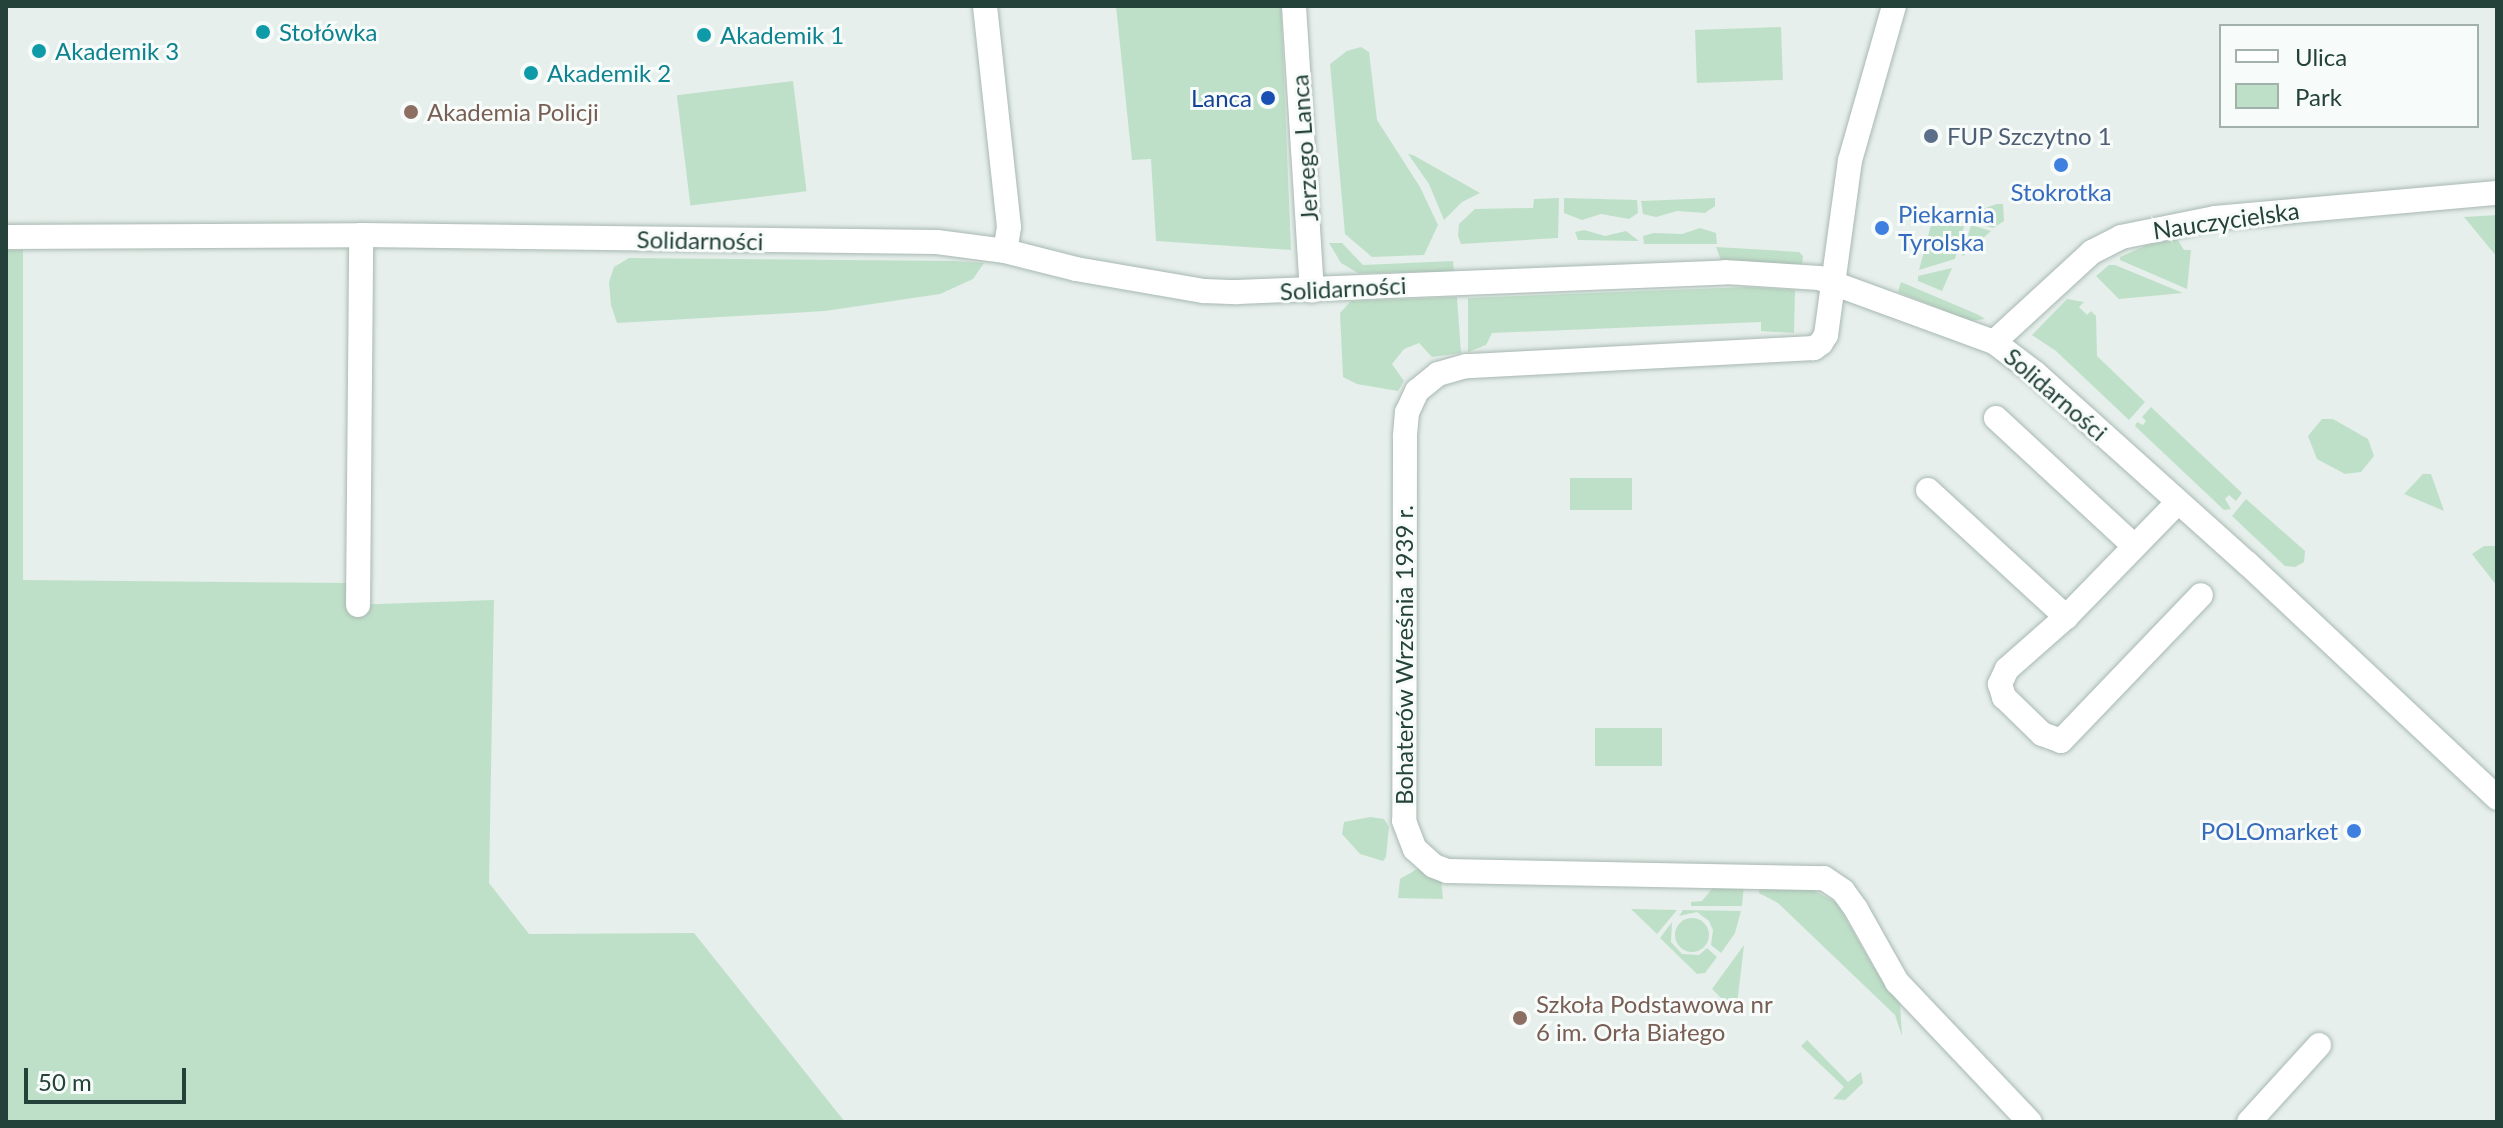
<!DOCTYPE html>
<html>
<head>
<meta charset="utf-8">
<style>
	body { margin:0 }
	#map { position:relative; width:2503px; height:1128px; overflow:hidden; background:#e6efeb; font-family:Lato,sans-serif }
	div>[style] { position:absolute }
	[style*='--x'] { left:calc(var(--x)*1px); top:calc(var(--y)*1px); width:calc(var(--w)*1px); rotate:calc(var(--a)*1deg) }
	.green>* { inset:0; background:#bfe0c8; transform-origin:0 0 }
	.round { border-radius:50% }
	.roads { filter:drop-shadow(0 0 2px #a8b8b2) drop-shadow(0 0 2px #a8b8b2) }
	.street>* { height:24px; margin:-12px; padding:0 12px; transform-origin:12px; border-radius:12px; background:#fff }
	.dots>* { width:22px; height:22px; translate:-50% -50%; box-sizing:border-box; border:4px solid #f7fbf9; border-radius:50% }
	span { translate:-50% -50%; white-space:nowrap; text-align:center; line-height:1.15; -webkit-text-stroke:6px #f7fbf9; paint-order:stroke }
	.culture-label { font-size:24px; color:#0d838f }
	.left { translate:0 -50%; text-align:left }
	.transit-label { font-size:24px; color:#164399 }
	.right { translate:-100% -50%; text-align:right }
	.education-label { font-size:24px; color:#785e54 }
	.service-label { font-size:24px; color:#4e5e75 }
	.street-label { font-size:24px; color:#24423a }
	.shop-label { font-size:24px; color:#366cbe }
	.frame { position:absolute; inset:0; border:8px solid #24423a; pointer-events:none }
	.legend { position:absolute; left:2219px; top:24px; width:260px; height:104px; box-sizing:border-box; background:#f7fbf9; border:2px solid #a3b1ad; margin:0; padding:10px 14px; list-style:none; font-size:24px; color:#24423a }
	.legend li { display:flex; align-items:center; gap:16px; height:40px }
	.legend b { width:40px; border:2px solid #a3b1ad }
	.scale { position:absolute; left:24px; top:1068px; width:162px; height:36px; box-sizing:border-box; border:4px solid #24423a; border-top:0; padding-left:10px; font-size:24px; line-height:28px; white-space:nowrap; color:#24423a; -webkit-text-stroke:6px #f7fbf9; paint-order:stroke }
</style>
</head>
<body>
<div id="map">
	<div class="green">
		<i style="clip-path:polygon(1116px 6px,1281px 6px,1291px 250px,1156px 241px,1151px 159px,1132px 160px)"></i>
		<i style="left:1781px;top:27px;width:53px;height:86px;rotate:88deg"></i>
		<i style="clip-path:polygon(1361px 47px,1369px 52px,1377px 120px,1420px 187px,1438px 225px,1424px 255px,1372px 257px,1345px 234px,1330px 64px,1347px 51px)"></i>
		<i style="left:793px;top:81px;width:111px;height:117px;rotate:83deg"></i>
		<i style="clip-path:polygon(1408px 154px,1413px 155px,1480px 193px,1462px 202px,1444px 220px,1429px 184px)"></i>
		<i style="clip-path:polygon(1559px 198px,1558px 238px,1461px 244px,1458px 236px,1459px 224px,1475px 209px,1533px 208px,1534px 199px)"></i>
		<i style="clip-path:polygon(1564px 198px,1637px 200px,1638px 213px,1629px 219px,1601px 214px,1582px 220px,1564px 213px)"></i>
		<i style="clip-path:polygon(1715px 198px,1715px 206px,1705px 213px,1677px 211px,1656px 217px,1643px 214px,1641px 201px)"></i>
		<i style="clip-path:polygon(1997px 204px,2003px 204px,2004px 221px,1993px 228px,1974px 222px,1976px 211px)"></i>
		<i style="clip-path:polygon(2497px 215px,2497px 257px,2464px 217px)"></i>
		<i style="clip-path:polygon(1948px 217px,1965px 223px,1955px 259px,1919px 270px,1931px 225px)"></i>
		<i style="clip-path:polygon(1971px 225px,1991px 231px,1962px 257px)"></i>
		<i style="clip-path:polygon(1700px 228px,1716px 233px,1717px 244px,1644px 244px,1643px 236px,1654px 233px,1682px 234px)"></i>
		<i style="clip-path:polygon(1584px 230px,1605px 236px,1626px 231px,1639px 241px,1578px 240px,1575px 232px)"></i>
		<i style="clip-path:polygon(2177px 239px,2184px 250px,2191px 250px,2187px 289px,2120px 260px,2120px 257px,2147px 245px)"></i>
		<i style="clip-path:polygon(1329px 243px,1342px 243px,1363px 265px,1453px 261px,1454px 272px,1358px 273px,1341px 263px)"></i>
		<i style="clip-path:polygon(1716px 247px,1799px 252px,1803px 256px,1802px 264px,1722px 263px)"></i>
		<i style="clip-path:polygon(6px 250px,23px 250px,23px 580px,348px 583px,349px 605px,494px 600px,489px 883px,529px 934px,694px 933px,845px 1122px,6px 1122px)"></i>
		<i style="clip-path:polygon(629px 258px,954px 261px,984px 263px,973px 279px,940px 294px,825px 311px,617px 323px,611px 305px,609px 282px,614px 267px)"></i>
		<i style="clip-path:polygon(2109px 265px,2115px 265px,2183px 293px,2119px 299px,2096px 276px)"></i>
		<i style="clip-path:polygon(1952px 268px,1942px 291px,1918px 281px,1918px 276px)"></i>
		<i style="clip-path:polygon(1901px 282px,1979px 315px,1985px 319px,1971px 321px,1898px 292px)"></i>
		<i style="clip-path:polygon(1748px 287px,1795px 290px,1794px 333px,1761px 331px,1761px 322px,1492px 333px,1486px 345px,1468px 352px,1468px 298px)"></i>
		<i style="clip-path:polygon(1457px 297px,1461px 353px,1432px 357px,1419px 343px,1404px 349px,1392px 364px,1404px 381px,1398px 391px,1357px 384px,1343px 377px,1340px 313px,1351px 301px)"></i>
		<i style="clip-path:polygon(2067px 299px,2084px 302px,2079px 307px,2087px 315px,2091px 311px,2096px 316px,2097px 356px,2145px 402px,2129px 420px,2056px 351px,2032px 335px)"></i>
		<i style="clip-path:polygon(2151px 407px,2242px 493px,2236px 501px,2229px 495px,2225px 499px,2231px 509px,2224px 510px,2135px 426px,2137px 422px,2143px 425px,2146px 421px,2142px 417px)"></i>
		<i style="clip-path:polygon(2322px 419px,2333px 419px,2368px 439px,2374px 456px,2361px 472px,2345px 474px,2317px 459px,2308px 436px)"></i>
		<i style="clip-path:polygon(2423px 474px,2431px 474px,2444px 511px,2404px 494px)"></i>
		<i style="left:1570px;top:478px;width:62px;height:32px"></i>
		<i style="clip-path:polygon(2246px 499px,2305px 551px,2304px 562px,2295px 567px,2285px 566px,2232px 516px)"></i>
		<i style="clip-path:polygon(2484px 546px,2497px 546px,2497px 586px,2472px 554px)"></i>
		<i style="left:1595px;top:728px;width:67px;height:38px"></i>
		<i style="clip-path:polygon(1370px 817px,1384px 819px,1389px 827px,1386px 857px,1383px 861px,1360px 854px,1342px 834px,1344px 822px)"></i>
		<i style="clip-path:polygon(1419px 868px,1441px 878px,1443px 899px,1398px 898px,1400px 879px)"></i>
		<i style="clip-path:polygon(1715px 885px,1744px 885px,1742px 906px,1691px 906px,1691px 902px,1702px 901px)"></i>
		<i style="clip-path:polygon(1760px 887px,1813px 890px,1837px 903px,1874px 968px,1900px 1004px,1902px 1036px,1895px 1015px,1778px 903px,1759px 893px)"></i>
		<i style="clip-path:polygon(1631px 909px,1677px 910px,1657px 934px)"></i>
		<i style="clip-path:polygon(1683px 910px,1741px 911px,1735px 933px,1721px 953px,1711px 945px,1713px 930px,1709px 921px,1697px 912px,1679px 916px)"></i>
		<i class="round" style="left:1675px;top:918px;width:34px;height:34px"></i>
		<i style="clip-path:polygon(1672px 922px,1671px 942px,1682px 954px,1699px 955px,1707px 948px,1717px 957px,1705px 973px,1697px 974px,1660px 938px)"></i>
		<i style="clip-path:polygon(1744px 945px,1736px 1013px,1712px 989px)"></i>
		<i style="clip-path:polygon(1807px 1040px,1848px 1082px,1861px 1072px,1863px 1083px,1845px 1100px,1833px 1099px,1844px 1087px,1801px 1046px)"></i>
	</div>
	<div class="roads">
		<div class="street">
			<i style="--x:985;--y:6;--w:222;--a:83.8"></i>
			<i style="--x:1009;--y:227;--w:24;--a:99"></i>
			<i style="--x:1294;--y:6;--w:285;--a:86.4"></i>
			<i style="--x:1894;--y:6;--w:160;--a:105.9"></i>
			<i style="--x:1850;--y:160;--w:177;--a:97.8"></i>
			<i style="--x:1826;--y:335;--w:9;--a:122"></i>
			<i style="--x:1821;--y:343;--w:9;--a:144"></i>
			<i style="--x:1814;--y:348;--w:348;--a:177"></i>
			<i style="--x:1466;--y:366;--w:29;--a:164"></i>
			<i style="--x:1438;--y:374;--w:27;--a:141"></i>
			<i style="--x:1417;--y:391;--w:23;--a:115"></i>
			<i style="--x:1407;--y:412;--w:25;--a:95"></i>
			<i style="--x:1405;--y:437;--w:384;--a:90.1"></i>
			<i style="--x:1404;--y:821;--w:30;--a:69"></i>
			<i style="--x:1415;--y:849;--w:25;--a:42"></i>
			<i style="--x:1434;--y:866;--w:14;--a:21"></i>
			<i style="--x:1447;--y:871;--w:377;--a:1.1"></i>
			<i style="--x:1824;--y:878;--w:23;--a:34"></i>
			<i style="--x:1843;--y:891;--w:22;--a:54"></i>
			<i style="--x:1856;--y:909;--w:84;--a:60.7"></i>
			<i style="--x:1897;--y:982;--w:193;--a:46.5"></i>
			<i style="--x:6;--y:237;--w:355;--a:-0.3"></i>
			<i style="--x:361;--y:235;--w:576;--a:0.7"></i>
			<i style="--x:937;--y:242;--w:69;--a:7.5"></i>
			<i style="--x:1005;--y:251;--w:73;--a:14.2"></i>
			<i style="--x:1076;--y:269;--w:130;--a:9.8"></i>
			<i style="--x:1204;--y:291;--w:33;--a:2"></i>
			<i style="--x:1237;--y:292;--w:488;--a:-2.3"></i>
			<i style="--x:1725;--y:272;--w:94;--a:3.7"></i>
			<i style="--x:1819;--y:278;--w:186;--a:20.1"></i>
			<i style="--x:1994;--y:342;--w:51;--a:37.1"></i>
			<i style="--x:2035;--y:373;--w:285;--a:41.9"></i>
			<i style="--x:2247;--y:563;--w:343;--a:43.2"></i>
			<i style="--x:1994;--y:342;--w:133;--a:-42.6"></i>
			<i style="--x:2092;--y:252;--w:33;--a:-27"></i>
			<i style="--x:2121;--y:237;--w:96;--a:-11.4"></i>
			<i style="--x:2215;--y:218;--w:283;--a:-5.1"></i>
			<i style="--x:1996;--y:418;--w:188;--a:42.8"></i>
			<i style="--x:1928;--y:490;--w:188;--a:42.6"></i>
			<i style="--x:2178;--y:502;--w:161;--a:134.2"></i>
			<i style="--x:2066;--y:617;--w:79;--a:138.6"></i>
			<i style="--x:2007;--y:669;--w:17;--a:115"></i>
			<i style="--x:2000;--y:684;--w:14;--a:73"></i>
			<i style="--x:2004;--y:697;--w:53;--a:44.2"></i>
			<i style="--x:2042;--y:734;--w:20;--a:20"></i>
			<i style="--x:2061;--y:741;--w:202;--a:-46.2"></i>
			<i style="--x:358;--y:605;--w:370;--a:-89.5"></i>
			<i style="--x:2249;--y:1122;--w:104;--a:-47.7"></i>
		</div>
	</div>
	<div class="dots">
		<i style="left:263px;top:32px;background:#0f9aa8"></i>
		<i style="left:704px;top:35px;background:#0f9aa8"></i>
		<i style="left:39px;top:51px;background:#0f9aa8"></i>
		<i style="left:531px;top:73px;background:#0f9aa8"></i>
		<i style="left:1268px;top:98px;background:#1a4fb4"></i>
		<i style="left:411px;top:112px;background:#8d6e63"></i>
		<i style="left:1931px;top:136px;background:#5c6f8a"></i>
		<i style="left:2061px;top:165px;background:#3f7fe0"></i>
		<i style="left:1882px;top:228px;background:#3f7fe0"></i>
		<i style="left:2354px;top:831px;background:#3f7fe0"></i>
		<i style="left:1520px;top:1018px;background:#8d6e63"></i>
	</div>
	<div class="culture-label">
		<span class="left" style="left:279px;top:32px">Stołówka</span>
		<span class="left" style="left:720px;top:35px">Akademik 1</span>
		<span class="left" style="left:55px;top:51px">Akademik 3</span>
		<span class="left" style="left:547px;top:73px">Akademik 2</span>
	</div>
	<div class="transit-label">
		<span class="right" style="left:1252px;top:98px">Lanca</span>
	</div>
	<div class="education-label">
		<span class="left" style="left:427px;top:112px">Akademia Policji</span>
		<span class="left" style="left:1536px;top:1018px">Szkoła Podstawowa nr<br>6 im. Orła Białego</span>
	</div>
	<div class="service-label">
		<span class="left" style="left:1947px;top:136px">FUP Szczytno 1</span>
	</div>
	<div class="street-label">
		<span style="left:1304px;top:148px;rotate:-94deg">Jerzego Lanca</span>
		<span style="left:2226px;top:220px;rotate:-8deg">Nauczycielska</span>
		<span style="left:700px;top:240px;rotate:1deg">Solidarności</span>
		<span style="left:1343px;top:288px;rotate:-3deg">Solidarności</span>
		<span style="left:2056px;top:394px;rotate:41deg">Solidarności</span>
		<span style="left:1404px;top:655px;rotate:-90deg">Bohaterów Września 1939 r.</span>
	</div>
	<div class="shop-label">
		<span style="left:2061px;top:192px">Stokrotka</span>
		<span class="left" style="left:1898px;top:228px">Piekarnia<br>Tyrolska</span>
		<span class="right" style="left:2338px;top:831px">POLOmarket</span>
	</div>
	<div class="frame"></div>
	<ul class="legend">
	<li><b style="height:10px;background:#fff"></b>Ulica</li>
	<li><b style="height:22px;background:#bfe0c8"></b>Park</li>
	</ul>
	<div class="scale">50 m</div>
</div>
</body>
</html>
